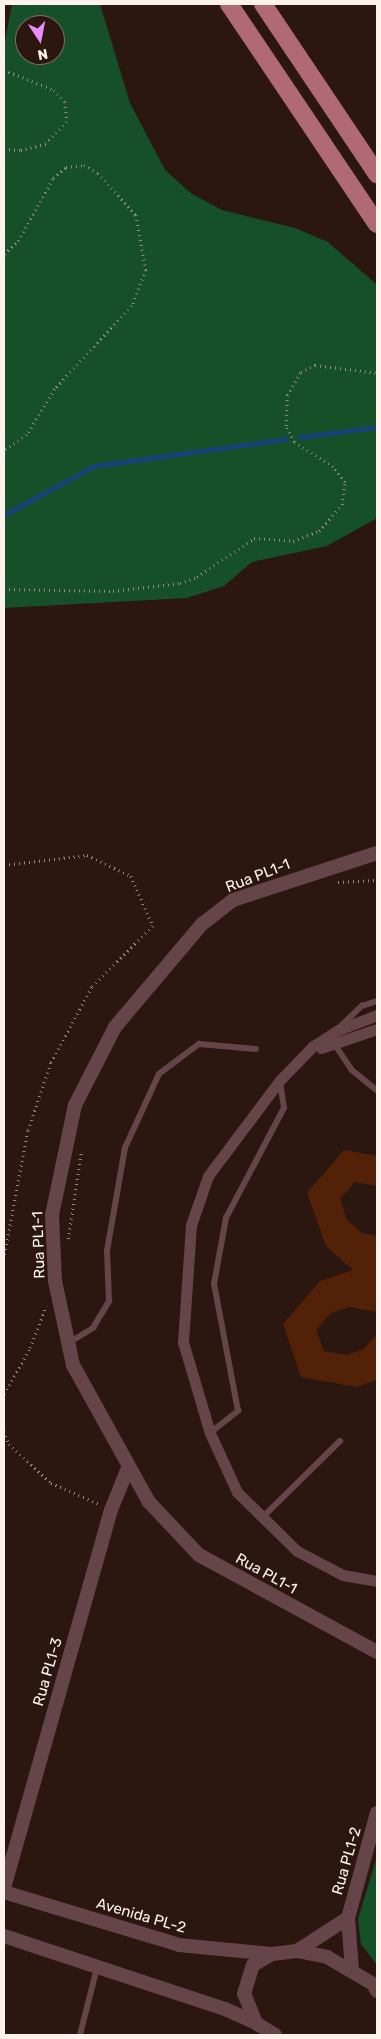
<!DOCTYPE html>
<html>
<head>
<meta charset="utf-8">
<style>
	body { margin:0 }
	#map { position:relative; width:381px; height:2039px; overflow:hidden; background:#2b170f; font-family:Rubik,sans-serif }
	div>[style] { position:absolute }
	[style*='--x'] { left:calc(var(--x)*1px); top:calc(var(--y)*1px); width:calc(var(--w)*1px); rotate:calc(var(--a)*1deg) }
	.green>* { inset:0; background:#155028 }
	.stream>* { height:4.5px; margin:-2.25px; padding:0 2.25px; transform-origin:2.25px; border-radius:2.25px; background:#174278 }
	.building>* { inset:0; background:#532107 }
	.path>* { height:2.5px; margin-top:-1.25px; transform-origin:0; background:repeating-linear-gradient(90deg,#988882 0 1px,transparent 0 5px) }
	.service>* { height:5.5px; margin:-2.75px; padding:0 2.75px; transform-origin:2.75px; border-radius:2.75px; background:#66454a }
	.minor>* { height:11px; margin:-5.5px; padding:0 5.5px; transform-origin:5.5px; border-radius:5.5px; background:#66454a }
	.tertiary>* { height:14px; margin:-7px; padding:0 7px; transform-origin:7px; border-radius:7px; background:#66454a }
	.primary>* { height:18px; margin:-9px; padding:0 9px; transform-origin:9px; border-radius:9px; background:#af6a76 }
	span { translate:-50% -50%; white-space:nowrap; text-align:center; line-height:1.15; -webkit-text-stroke:4px #2b170f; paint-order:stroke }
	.street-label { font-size:15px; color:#fef2ed }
	.frame { position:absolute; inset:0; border:5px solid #fef2ed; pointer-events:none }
	.north { position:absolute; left:15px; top:15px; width:50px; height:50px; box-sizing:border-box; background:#2b170f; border:1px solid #7f6f68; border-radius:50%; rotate:169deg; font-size:14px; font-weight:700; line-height:20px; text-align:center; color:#fef2ed }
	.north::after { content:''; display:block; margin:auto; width:18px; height:22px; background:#e98dfe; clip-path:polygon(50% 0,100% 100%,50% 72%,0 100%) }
</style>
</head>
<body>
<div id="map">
	<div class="green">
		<i style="clip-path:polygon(evenodd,12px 4px,100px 4px,130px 103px,165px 170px,192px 194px,222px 210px,295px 228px,328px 242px,377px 285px,377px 518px,327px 546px,252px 562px,224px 586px,187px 598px,4px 608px,4px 46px,12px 4px,25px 25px,55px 25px,55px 55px,25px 55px,25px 25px)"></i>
		<i style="clip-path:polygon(377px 1856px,377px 1965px,361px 1944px,358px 1919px)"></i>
	</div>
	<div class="stream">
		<i style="--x:300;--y:437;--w:78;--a:-7.4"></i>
		<i style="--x:4;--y:515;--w:102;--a:-28.6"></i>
		<i style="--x:94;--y:466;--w:193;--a:-8"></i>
	</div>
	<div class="building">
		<i style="clip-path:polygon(344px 1150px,377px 1156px,377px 1186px,355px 1182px,340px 1199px,347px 1220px,362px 1233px,377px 1236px,377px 1312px,349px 1307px,331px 1313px,316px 1330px,324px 1351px,346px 1355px,364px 1349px,377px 1334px,377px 1380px,357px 1387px,301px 1377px,283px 1324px,320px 1281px,353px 1270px,326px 1246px,307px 1193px)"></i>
	</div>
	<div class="path">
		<i style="--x:4;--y:70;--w:54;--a:21.8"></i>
		<i style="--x:54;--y:90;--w:16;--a:47"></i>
		<i style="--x:65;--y:102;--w:20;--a:84"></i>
		<i style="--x:67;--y:122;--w:30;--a:134"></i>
		<i style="--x:46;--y:144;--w:27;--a:165"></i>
		<i style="--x:20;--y:151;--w:16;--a:-173"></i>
		<i style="--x:4;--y:254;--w:19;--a:-43"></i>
		<i style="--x:18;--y:241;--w:72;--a:-60.9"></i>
		<i style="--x:53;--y:178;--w:17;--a:-40"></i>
		<i style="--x:66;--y:167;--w:18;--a:-6"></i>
		<i style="--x:84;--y:165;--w:16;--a:30"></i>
		<i style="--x:98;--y:173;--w:57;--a:47.9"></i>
		<i style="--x:136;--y:215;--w:56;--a:79.7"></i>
		<i style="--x:146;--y:270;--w:39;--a:111"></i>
		<i style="--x:132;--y:306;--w:113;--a:132.9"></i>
		<i style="--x:55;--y:389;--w:54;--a:121.3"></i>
		<i style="--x:27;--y:435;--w:28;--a:145"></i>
		<i style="--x:4;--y:589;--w:109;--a:1.1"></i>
		<i style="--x:113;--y:591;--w:67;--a:-6.8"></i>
		<i style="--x:180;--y:583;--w:18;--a:-19"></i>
		<i style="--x:197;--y:577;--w:69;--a:-34.4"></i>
		<i style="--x:254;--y:538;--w:39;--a:4"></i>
		<i style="--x:293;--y:541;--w:28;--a:-21"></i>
		<i style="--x:319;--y:531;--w:35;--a:-49"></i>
		<i style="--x:342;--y:505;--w:23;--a:-83"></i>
		<i style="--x:345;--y:482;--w:19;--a:-129"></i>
		<i style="--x:333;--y:467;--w:46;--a:-147.3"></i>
		<i style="--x:294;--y:442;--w:18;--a:-117"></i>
		<i style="--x:286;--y:426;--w:31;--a:-88"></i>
		<i style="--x:287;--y:395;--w:27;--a:-59"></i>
		<i style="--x:301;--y:372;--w:16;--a:-27"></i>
		<i style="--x:315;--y:365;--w:63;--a:7.4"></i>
		<i style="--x:4;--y:865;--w:84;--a:-6.9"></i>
		<i style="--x:87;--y:855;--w:49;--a:25.5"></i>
		<i style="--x:131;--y:876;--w:55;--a:66.3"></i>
		<i style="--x:153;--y:926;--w:86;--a:135"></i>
		<i style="--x:92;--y:987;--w:86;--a:118.3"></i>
		<i style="--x:51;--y:1063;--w:72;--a:108.7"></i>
		<i style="--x:28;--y:1131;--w:129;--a:100.7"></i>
		<i style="--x:338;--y:882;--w:39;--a:-3"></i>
		<i style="--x:68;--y:1239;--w:87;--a:-81.4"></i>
		<i style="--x:4;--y:1394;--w:53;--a:-60.5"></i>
		<i style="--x:30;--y:1348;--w:45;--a:-69.1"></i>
		<i style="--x:4;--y:1431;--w:14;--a:69"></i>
		<i style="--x:9;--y:1444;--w:57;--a:42.9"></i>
		<i style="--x:51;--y:1483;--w:52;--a:23.6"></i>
	</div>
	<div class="service">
		<i style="--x:341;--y:1026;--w:29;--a:-44"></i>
		<i style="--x:362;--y:1006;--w:16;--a:-18"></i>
		<i style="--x:334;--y:1043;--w:32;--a:56"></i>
		<i style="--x:352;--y:1070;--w:32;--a:39"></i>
		<i style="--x:70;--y:1342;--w:27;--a:-31"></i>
		<i style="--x:93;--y:1328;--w:31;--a:-59"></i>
		<i style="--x:109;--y:1301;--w:50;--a:-92.3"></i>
		<i style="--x:107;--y:1251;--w:105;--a:-80.1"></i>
		<i style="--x:125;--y:1148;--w:81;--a:-65.3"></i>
		<i style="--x:159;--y:1074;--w:50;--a:-36.9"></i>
		<i style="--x:199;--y:1044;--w:57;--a:5"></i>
		<i style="--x:210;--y:1433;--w:36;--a:-38"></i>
		<i style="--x:238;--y:1411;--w:129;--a:-100.7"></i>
		<i style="--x:214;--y:1284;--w:67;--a:-79.7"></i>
		<i style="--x:226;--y:1218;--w:124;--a:-62.2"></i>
		<i style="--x:284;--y:1108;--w:25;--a:-99"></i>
		<i style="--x:263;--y:1517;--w:108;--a:-44.6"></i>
		<i style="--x:80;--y:2035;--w:69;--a:-75.8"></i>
	</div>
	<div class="minor">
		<i style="--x:377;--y:1015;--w:42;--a:159"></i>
		<i style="--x:338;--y:1030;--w:30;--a:147"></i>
		<i style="--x:313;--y:1046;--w:47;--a:134.1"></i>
		<i style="--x:280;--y:1080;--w:120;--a:126.9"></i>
		<i style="--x:208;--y:1176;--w:52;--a:109.1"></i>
		<i style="--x:191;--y:1225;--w:117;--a:93.9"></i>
		<i style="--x:183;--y:1342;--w:95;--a:73.5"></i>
		<i style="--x:210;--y:1433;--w:65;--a:65.4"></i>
		<i style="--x:237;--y:1492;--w:84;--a:44.5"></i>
		<i style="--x:297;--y:1551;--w:52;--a:27.6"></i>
		<i style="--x:343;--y:1575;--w:35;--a:10"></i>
		<i style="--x:321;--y:1048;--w:59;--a:-18.7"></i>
	</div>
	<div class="tertiary">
		<i style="--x:377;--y:853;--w:151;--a:161.9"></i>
		<i style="--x:233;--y:900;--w:39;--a:142"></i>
		<i style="--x:202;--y:924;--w:135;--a:130.2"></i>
		<i style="--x:115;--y:1027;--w:88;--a:117.1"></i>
		<i style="--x:75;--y:1105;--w:112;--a:101.8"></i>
		<i style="--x:52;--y:1215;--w:66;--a:87.4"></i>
		<i style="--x:55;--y:1281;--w:86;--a:77.9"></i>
		<i style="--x:73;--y:1365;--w:157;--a:61"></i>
		<i style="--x:149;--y:1502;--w:73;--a:46.7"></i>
		<i style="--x:199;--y:1555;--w:203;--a:28.6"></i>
		<i style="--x:4;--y:1888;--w:393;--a:-74.2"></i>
		<i style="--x:111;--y:1510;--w:45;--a:-68"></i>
		<i style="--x:4;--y:1892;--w:183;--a:16.8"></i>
		<i style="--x:179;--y:1945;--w:93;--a:5.5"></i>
		<i style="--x:4;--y:1936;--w:233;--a:18.3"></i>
		<i style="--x:225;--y:2009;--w:34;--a:24"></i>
		<i style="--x:297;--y:1951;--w:61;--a:-32.9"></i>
		<i style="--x:352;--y:1970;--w:52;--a:-94.4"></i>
		<i style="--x:348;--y:1918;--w:109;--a:-74.6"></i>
		<i style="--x:275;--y:2035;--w:22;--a:-148"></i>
		<i style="--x:256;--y:2023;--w:31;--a:-112"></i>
		<i style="--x:244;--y:1994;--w:30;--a:-73"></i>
		<i style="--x:253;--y:1965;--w:22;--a:-30"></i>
		<i style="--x:272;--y:1954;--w:25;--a:-7"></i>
		<i style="--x:297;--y:1951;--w:31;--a:11"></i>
		<i style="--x:327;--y:1957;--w:53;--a:30.4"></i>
		<i style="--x:373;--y:1984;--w:8;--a:60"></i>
	</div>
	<div class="primary">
		<i style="--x:229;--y:4;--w:265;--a:56.1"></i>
		<i style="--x:263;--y:4;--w:205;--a:56.2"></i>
	</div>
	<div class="street-label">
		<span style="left:258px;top:876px;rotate:-21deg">Rua PL1-1</span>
		<span style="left:39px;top:1245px;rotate:-92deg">Rua PL1-1</span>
		<span style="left:266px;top:1574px;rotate:29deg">Rua PL1-1</span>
		<span style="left:48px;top:1672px;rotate:-74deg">Rua PL1-3</span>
		<span style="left:347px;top:1861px;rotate:-74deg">Rua PL1-2</span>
		<span style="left:141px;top:1916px;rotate:16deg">Avenida PL-2</span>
	</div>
	<div class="frame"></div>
	<div class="north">N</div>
</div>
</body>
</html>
